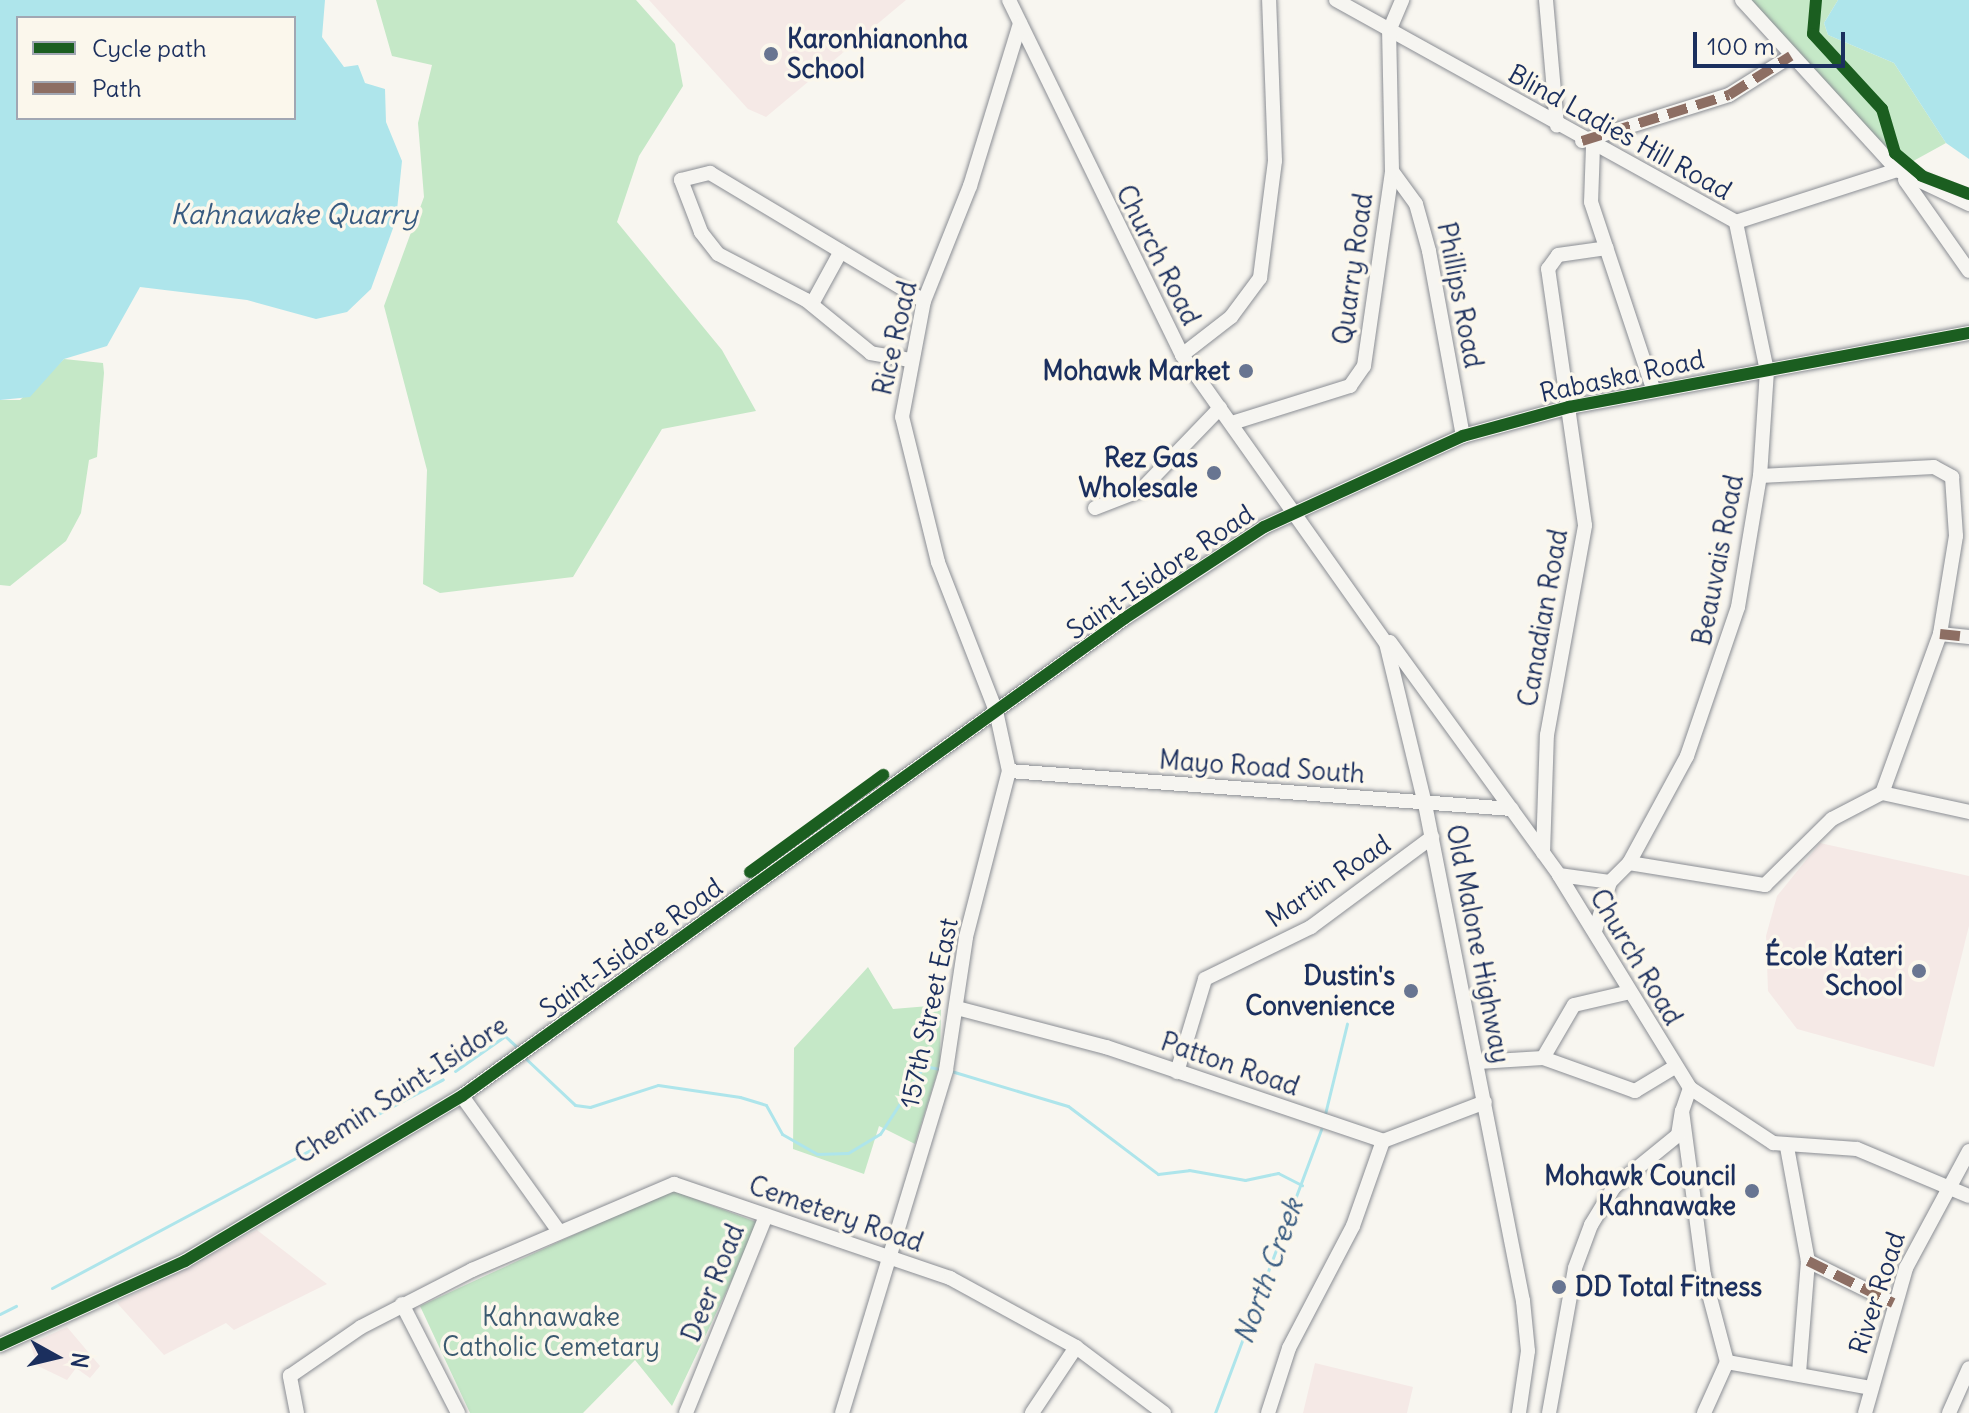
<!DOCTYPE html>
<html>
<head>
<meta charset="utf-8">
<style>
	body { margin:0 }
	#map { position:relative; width:1969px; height:1413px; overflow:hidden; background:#f8f6f0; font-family:Delius,sans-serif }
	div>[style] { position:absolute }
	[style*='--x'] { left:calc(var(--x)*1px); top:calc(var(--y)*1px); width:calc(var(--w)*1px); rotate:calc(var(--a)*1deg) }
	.built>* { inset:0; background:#f5e9e6 }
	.green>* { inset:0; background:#c5e8c7 }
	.water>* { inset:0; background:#aee5eb }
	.stream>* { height:3px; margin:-1.5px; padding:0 1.5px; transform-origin:1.5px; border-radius:1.5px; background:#aee5eb }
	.roads { filter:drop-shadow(0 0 2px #8b8e94) drop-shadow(0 0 2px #8b8e94) }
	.minor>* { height:14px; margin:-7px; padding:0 7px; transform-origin:7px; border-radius:7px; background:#f6f5f1 }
	.quiet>* { height:10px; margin-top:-5px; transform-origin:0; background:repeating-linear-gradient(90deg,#8d6e63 0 20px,transparent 0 30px) }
	.cycleway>* { height:12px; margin:-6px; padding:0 6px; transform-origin:6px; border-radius:6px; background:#1b5e20 }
	.dots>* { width:22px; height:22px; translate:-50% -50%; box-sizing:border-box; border:4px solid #fbf7ec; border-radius:50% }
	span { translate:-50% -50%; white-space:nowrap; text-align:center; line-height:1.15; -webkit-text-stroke:7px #fbf7ec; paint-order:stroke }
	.poi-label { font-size:26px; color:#1b2f5e; font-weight:700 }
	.left { translate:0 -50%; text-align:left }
	.right { translate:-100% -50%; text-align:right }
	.street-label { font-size:26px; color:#1b2f5e }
	.park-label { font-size:26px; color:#3b5a70 }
	.water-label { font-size:28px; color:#385b81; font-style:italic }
	.legend { position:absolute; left:16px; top:16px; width:280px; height:104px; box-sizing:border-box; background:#fbf7ec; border:2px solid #a1a7b3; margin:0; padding:10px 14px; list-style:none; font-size:24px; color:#1b2f5e }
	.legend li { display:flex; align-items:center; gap:16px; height:40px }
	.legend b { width:40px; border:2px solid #a1a7b3 }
	.north { position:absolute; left:16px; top:1317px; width:80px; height:80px; -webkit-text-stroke:6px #fbf7ec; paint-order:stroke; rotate:98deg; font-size:22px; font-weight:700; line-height:32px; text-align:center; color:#1b2f5e }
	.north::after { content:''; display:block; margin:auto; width:28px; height:36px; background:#1b2f5e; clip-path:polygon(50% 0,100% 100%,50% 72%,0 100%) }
	.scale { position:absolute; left:1693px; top:32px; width:152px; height:36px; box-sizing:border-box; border:4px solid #1b2f5e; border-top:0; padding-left:10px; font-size:24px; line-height:28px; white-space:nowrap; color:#1b2f5e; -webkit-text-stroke:6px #fbf7ec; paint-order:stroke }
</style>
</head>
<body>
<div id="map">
	<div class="built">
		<i style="clip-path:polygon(649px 0,906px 0,766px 117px,748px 109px)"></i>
		<i style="clip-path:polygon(1820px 843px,1969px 876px,1969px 926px,1934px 1067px,1797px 1029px,1768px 991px,1766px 936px,1777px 896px)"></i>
		<i style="clip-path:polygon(257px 1230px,327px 1284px,234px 1330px,226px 1323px,164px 1355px,117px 1303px)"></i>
		<i style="clip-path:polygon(67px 1327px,100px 1366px,90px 1378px,76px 1368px,67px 1380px,38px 1366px,30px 1344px)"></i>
		<i style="clip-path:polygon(1315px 1363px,1413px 1387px,1407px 1413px,1303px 1413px)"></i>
	</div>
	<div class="green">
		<i style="clip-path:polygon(376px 0,636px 0,675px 44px,683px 86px,639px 156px,617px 222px,722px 350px,756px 411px,662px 429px,573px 577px,440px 593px,423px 584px,427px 470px,384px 306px,424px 197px,418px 123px,432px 65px,392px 56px)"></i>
		<i style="clip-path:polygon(1742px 0,1838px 0,1824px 23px,1828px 35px,1894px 63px,1946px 143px,1897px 170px)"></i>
		<i style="clip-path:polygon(64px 359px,103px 363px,104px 373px,97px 457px,89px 460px,81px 513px,66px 541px,10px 586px,0 585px,0 400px,20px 400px)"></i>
		<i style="clip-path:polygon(868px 967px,893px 1009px,941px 1005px,940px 1064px,915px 1144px,879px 1126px,864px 1174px,793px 1149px,794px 1048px)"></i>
		<i style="clip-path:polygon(671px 1190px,759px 1223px,672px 1406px,635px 1360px,583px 1413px,470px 1413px,420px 1306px)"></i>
	</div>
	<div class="water">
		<i style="clip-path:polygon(evenodd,0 0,325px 0,322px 37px,344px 67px,358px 65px,365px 83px,385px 89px,386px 122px,402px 161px,396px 220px,371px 289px,347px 312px,316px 319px,247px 300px,140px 287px,107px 346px,64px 359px,30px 397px,0 400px,0 0,294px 18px,294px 118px,18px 118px,18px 18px,294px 18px)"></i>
		<i style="clip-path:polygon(1838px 0,1969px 0,1969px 159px,1946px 143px,1894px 63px,1828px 35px,1824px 23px)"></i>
	</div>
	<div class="stream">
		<i style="--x:523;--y:1056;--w:71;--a:43.3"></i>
		<i style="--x:575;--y:1105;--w:15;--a:8"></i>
		<i style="--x:590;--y:1107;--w:71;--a:-17.9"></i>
		<i style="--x:658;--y:1085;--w:83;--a:8.3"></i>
		<i style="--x:740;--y:1097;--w:27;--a:17"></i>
		<i style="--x:766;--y:1105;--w:33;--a:61"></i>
		<i style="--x:782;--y:1134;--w:40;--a:29.7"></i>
		<i style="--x:817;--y:1154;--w:31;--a:-2"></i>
		<i style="--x:848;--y:1153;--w:37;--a:-31"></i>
		<i style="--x:880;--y:1134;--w:81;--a:-57.1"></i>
		<i style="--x:924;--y:1066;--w:16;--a:11"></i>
		<i style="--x:455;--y:1071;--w:61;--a:-35"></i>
		<i style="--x:505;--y:1036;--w:19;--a:43"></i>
		<i style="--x:951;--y:1071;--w:122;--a:16.7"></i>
		<i style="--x:1068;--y:1106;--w:113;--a:37.1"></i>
		<i style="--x:1158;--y:1174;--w:31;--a:-7"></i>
		<i style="--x:1189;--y:1170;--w:57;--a:10.1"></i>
		<i style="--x:1245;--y:1180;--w:34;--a:-12"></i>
		<i style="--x:1278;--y:1173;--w:27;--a:27"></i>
		<i style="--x:1325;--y:1114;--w:93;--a:-76.3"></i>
		<i style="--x:52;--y:1288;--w:443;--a:-28.1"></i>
		<i style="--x:0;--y:1314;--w:18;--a:-27"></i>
		<i style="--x:1215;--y:1413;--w:303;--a:-69.5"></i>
	</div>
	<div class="roads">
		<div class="minor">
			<i style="--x:1009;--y:0;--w:395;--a:64"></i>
			<i style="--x:1182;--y:355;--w:353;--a:54.7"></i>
			<i style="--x:1386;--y:643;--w:166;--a:76.4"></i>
			<i style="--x:1425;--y:804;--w:507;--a:78.85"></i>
			<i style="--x:1523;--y:1301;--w:50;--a:84.3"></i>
			<i style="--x:1528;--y:1351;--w:63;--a:98.3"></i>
			<i style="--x:1336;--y:0;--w:457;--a:29"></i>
			<i style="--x:1736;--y:222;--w:169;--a:-17.9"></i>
			<i style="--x:1546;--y:0;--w:126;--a:85"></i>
			<i style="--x:1742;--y:0;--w:230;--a:47.6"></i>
			<i style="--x:1897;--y:170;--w:80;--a:25.3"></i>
			<i style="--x:1582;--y:141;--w:154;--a:-17.4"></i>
			<i style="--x:1729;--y:95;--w:73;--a:-32.2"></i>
			<i style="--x:1593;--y:146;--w:56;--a:92"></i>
			<i style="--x:1591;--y:202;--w:196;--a:71.6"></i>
			<i style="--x:1392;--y:171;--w:41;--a:54"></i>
			<i style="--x:1416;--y:204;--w:49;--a:74.5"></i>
			<i style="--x:1429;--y:251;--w:188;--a:79.6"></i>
			<i style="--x:1905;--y:180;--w:111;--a:54.9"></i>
			<i style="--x:812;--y:304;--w:60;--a:-61.3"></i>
			<i style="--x:1182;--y:355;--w:62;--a:-37.8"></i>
			<i style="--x:1231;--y:317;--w:49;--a:-53.4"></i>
			<i style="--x:1260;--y:278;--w:118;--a:-82.7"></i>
			<i style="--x:1275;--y:161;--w:161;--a:-92.1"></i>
			<i style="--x:910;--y:360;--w:40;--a:-170"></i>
			<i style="--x:871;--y:353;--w:84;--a:-140.8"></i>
			<i style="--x:806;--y:300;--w:99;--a:-152.4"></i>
			<i style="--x:718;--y:254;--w:28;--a:-128"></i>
			<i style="--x:701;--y:232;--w:56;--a:-111"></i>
			<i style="--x:681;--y:180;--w:30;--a:-14"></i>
			<i style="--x:710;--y:173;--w:249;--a:30.9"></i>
			<i style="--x:1232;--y:423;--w:124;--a:-17.4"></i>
			<i style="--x:1350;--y:386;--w:24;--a:-55"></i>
			<i style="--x:1364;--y:366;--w:197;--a:-81.8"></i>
			<i style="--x:1392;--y:171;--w:140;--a:-91.2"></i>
			<i style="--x:1389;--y:31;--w:34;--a:-67"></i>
			<i style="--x:1760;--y:476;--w:174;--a:-3"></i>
			<i style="--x:1934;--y:467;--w:21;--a:29"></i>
			<i style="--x:1952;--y:477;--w:59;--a:86.1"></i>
			<i style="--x:1956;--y:536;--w:99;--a:99.3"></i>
			<i style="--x:1940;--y:634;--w:169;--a:110"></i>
			<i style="--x:1095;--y:508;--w:49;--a:-21.4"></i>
			<i style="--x:1141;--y:490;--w:114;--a:-46.1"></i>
			<i style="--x:1940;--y:634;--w:29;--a:6"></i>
			<i style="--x:1390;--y:642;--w:288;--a:54"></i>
			<i style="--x:1559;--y:875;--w:250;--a:58.4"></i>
			<i style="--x:1690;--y:1088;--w:100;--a:33.5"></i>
			<i style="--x:1773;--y:1143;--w:84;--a:4.1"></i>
			<i style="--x:1857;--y:1149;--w:121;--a:22.8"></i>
			<i style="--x:1009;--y:771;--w:504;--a:4.32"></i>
			<i style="--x:1882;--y:793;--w:89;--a:12.3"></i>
			<i style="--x:1543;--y:853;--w:118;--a:-88.1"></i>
			<i style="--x:1547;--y:735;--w:213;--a:-79.7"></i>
			<i style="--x:1585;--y:525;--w:259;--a:-98.2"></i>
			<i style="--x:1548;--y:269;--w:17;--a:-54"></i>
			<i style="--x:1558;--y:255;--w:49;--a:-8.1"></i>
			<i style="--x:1629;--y:863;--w:138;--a:9.2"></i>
			<i style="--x:1765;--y:885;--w:94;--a:-44.6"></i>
			<i style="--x:1832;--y:819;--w:56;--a:-27.5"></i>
			<i style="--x:1559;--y:875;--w:51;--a:7.8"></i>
			<i style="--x:1610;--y:882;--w:27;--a:-45"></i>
			<i style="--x:1629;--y:863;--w:122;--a:-61.5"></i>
			<i style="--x:1687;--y:756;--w:157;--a:-71.1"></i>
			<i style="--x:1738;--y:607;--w:133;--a:-80.5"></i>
			<i style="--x:1760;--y:476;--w:105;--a:-86.2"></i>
			<i style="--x:1767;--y:371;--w:152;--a:-101.8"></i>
			<i style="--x:1595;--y:931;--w:51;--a:-73"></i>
			<i style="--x:957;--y:1008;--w:154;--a:14.7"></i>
			<i style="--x:1106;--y:1047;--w:293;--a:18.7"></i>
			<i style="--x:1383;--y:1141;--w:109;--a:-20.9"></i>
			<i style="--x:1543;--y:1058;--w:61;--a:-59.7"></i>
			<i style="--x:1574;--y:1005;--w:57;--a:-13.1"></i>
			<i style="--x:1478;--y:1062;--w:65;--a:-3.5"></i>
			<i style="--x:1543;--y:1058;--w:98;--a:19.7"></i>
			<i style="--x:1635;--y:1091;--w:44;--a:-31.2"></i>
			<i style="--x:1177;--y:1072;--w:97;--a:-73.2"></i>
			<i style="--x:1205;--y:979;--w:118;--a:-26.1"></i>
			<i style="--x:1311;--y:927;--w:151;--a:-36.6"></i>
			<i style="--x:1690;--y:1088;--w:24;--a:109"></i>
			<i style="--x:1682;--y:1111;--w:165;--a:82.4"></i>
			<i style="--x:1704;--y:1275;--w:90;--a:75.2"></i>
			<i style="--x:462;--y:1096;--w:165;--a:54.4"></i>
			<i style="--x:1787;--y:1147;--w:116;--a:79.6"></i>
			<i style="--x:1808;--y:1261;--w:111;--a:94.6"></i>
			<i style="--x:1808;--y:1261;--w:95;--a:26.3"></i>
			<i style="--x:402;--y:1304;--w:123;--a:62.8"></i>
			<i style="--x:0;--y:1345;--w:203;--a:-24.4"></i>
			<i style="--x:185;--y:1261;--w:322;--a:-30.8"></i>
			<i style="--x:462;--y:1096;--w:817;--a:-35.79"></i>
			<i style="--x:1125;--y:618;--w:166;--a:-33.2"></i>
			<i style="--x:1264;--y:527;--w:219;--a:-24.6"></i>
			<i style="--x:1463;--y:436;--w:110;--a:-15.3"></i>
			<i style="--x:1569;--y:407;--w:407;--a:-10.5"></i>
			<i style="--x:1727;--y:1362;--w:147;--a:10.2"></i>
			<i style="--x:297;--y:1413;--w:38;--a:-101"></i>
			<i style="--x:290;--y:1376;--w:86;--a:-34.6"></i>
			<i style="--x:361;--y:1327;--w:125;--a:-27.2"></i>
			<i style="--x:472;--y:1270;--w:220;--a:-23.1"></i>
			<i style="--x:674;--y:1184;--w:292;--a:18.8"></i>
			<i style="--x:950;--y:1278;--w:144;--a:28.7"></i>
			<i style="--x:1076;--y:1347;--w:110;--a:36.9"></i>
			<i style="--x:686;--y:1413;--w:213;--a:-67.9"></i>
			<i style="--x:842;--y:1413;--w:358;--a:-73.1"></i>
			<i style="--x:946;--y:1070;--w:134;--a:-81.4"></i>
			<i style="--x:966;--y:937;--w:171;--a:-75.5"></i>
			<i style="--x:1009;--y:771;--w:61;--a:-102.2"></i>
			<i style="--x:996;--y:711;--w:160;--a:-111.3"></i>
			<i style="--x:938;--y:562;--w:149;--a:-103.9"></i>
			<i style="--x:902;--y:417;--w:118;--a:-79.3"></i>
			<i style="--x:924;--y:301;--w:124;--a:-68.2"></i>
			<i style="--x:970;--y:186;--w:170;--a:-72.9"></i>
			<i style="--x:1032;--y:1413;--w:79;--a:-56.3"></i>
			<i style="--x:1268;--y:1413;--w:68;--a:-72.1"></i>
			<i style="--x:1289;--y:1348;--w:138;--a:-62.3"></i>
			<i style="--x:1353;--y:1226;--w:90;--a:-70.6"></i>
			<i style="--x:1549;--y:1413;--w:147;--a:-79.8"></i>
			<i style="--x:1575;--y:1268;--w:46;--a:-69.6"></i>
			<i style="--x:1591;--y:1225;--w:44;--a:-58.8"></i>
			<i style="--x:1614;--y:1187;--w:82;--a:-39.1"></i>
			<i style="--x:1678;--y:1135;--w:24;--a:-81"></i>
			<i style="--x:1704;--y:1413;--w:56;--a:-65.7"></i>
			<i style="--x:1865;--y:1413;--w:151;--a:-74.2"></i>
			<i style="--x:1906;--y:1268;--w:133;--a:-61.7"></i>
			<i style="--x:1949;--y:1413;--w:49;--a:-66"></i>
		</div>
	</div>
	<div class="quiet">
		<i style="--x:1582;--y:141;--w:154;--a:-17.4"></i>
		<i style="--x:1729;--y:95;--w:73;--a:-32.2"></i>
		<i style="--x:1940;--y:634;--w:29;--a:6"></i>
		<i style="--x:1808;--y:1261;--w:95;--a:26.3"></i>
	</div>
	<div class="cycleway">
		<i style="--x:1816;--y:0;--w:34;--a:95"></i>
		<i style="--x:1813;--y:34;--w:102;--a:47.4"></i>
		<i style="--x:1882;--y:109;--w:46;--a:73.5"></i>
		<i style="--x:1895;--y:153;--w:35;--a:40"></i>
		<i style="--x:1922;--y:176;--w:50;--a:21"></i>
		<i style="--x:750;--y:872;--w:165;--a:-36.1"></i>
		<i style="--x:0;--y:1345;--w:203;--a:-24.4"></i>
		<i style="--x:185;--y:1261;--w:322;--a:-30.8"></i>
		<i style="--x:462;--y:1096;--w:817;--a:-35.79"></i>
		<i style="--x:1125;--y:618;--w:166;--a:-33.2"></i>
		<i style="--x:1264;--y:527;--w:219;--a:-24.6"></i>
		<i style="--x:1463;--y:436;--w:110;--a:-15.3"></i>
		<i style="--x:1569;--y:407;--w:407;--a:-10.5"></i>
	</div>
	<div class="dots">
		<i style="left:771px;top:54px;background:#687591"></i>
		<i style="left:1246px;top:371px;background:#687591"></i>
		<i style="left:1214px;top:473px;background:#687591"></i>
		<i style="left:1919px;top:971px;background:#687591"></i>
		<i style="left:1411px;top:991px;background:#687591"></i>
		<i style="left:1752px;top:1191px;background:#687591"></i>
		<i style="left:1559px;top:1287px;background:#687591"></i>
	</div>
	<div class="poi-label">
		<span class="left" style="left:787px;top:54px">Karonhianonha<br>School</span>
		<span class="right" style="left:1230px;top:371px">Mohawk Market</span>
		<span class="right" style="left:1198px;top:473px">Rez Gas<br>Wholesale</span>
		<span class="right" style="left:1903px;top:971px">École Kateri<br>School</span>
		<span class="right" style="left:1395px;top:991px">Dustin's<br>Convenience</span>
		<span class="right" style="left:1736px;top:1191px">Mohawk Council<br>Kahnawake</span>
		<span class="left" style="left:1575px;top:1287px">DD Total Fitness</span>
	</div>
	<div class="street-label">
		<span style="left:1620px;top:132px;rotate:29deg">Blind Ladies Hill Road</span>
		<span style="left:1158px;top:255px;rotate:63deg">Church Road</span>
		<span style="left:1353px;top:269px;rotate:-82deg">Quarry Road</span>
		<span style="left:1460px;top:295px;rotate:79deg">Phillips Road</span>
		<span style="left:895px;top:338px;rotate:-77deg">Rice Road</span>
		<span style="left:1622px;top:376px;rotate:-12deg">Rabaska Road</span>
		<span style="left:1718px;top:560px;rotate:-79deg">Beauvais Road</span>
		<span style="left:1160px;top:572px;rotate:-34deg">Saint-Isidore Road</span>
		<span style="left:1543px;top:618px;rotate:-80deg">Canadian Road</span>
		<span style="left:1262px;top:767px;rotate:4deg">Mayo Road South</span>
		<span style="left:1328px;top:881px;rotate:-34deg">Martin Road</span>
		<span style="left:1478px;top:944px;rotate:79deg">Old Malone Highway</span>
		<span style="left:631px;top:948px;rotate:-36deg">Saint-Isidore Road</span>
		<span style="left:1636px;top:957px;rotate:59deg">Church Road</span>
		<span style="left:929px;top:1013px;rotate:-78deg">157th Street East</span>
		<span style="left:1230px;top:1064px;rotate:19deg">Patton Road</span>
		<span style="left:401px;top:1090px;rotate:-33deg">Chemin Saint-Isidore</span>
		<span style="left:836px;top:1214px;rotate:19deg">Cemetery Road</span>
		<span style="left:713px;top:1283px;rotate:-68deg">Deer Road</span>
		<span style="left:1877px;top:1293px;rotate:-72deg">River Road</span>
	</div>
	<div class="park-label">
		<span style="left:551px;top:1332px">Kahnawake<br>Catholic Cemetary</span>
	</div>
	<div class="water-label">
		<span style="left:294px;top:214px">Kahnawake Quarry</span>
		<span style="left:1268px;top:1271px;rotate:-70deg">North Creek</span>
	</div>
	<ul class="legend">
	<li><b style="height:10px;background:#1b5e20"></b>Cycle path</li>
	<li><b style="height:10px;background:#8d6e63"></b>Path</li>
	</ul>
	<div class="north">N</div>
	<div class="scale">100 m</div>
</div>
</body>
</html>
